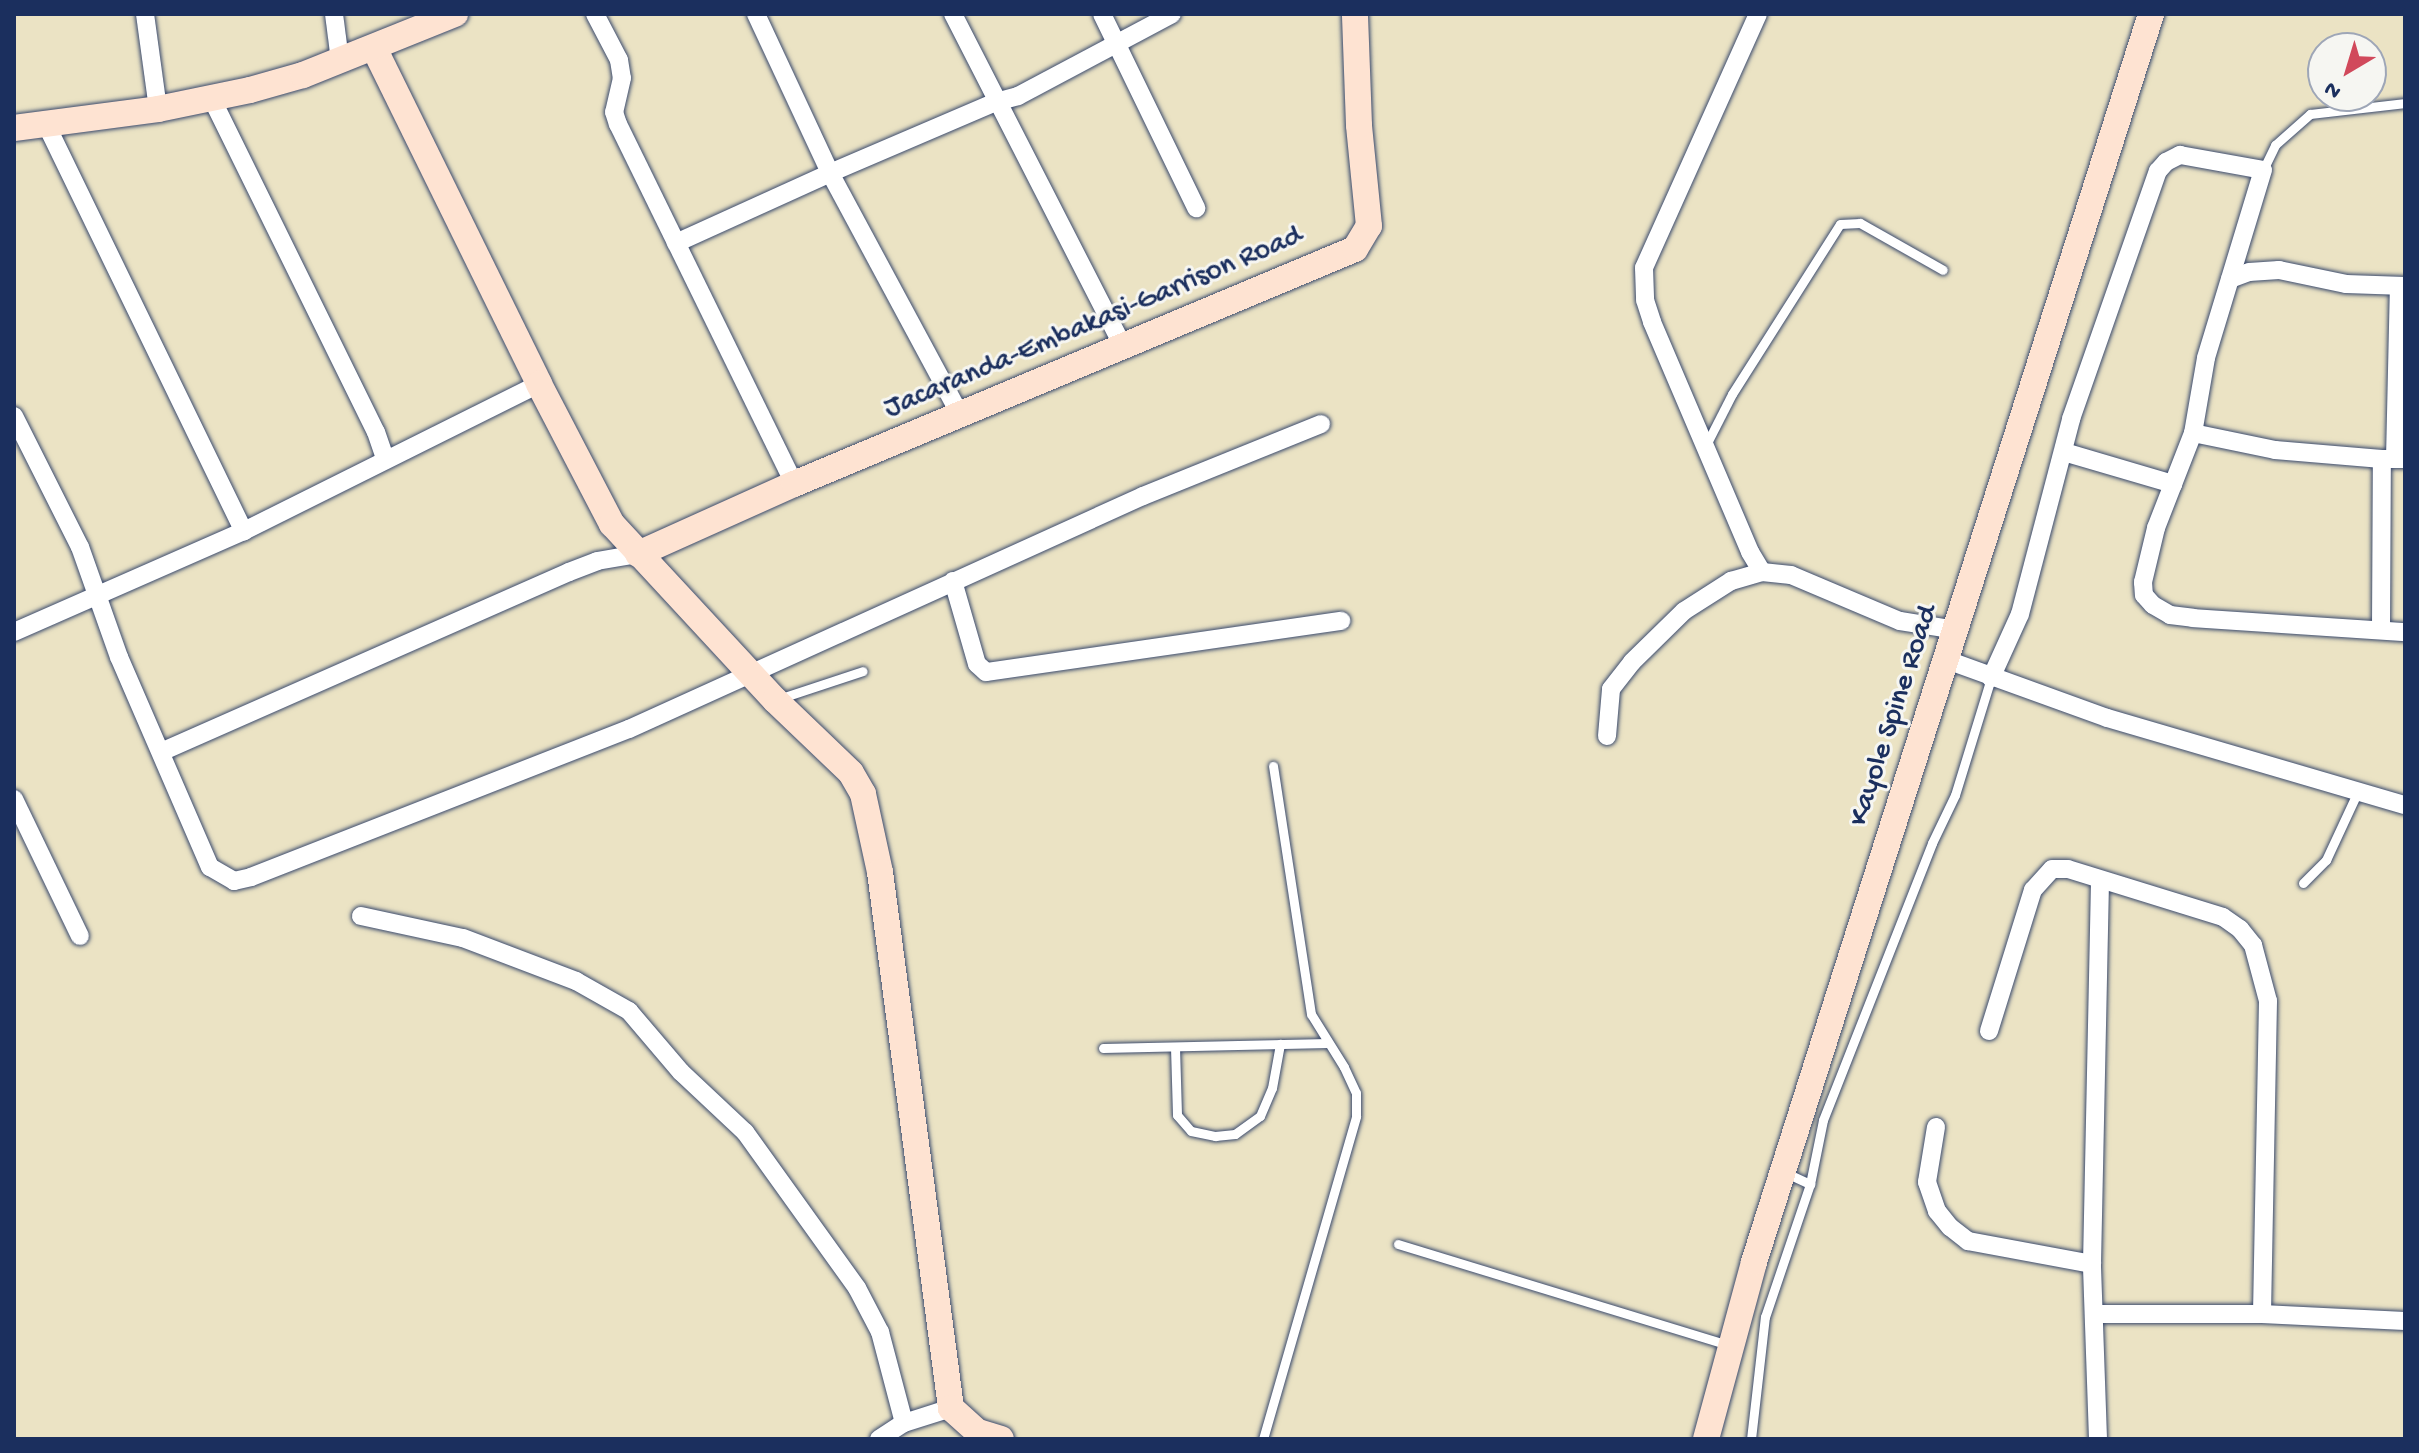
<!DOCTYPE html>
<html>
<head>
<meta charset="utf-8">
<style>
	body { margin:0 }
	#map { position:relative; width:2419px; height:1453px; overflow:hidden; background:#ebe3c4; font-family:"Gochi Hand",sans-serif }
	div>[style] { position:absolute }
	[style*='--x'] { left:calc(var(--x)*1px); top:calc(var(--y)*1px); width:calc(var(--w)*1px); rotate:calc(var(--a)*1deg) }
	.roads { filter:drop-shadow(0 0 2px #3a4a6d) drop-shadow(0 0 2px #3a4a6d) }
	.lane>* { height:9px; margin:-4.5px; padding:0 4.5px; transform-origin:4.5px; border-radius:4.5px; background:#fff }
	.street>* { height:18px; margin:-9px; padding:0 9px; transform-origin:9px; border-radius:9px; background:#fff }
	.secondary>* { height:26px; margin:-13px; padding:0 13px; transform-origin:13px; border-radius:13px; background:#fee3d2 }
	span { translate:-50% -50%; white-space:nowrap; text-align:center; line-height:1.15; -webkit-text-stroke:6px #f6f6f2; paint-order:stroke }
	.street-label { font-size:30px; color:#1b2f5e }
	.frame { position:absolute; inset:0; border:16px solid #1b2f5e; pointer-events:none }
	.north { position:absolute; left:2307px; top:32px; width:80px; height:80px; box-sizing:border-box; background:#f6f6f2; border:2px solid #9ea6b7; border-radius:50%; rotate:218deg; font-size:22px; font-weight:700; line-height:32px; text-align:center; color:#1b2f5e }
	.north::after { content:''; display:block; margin:auto; width:28px; height:36px; background:#d1495b; clip-path:polygon(50% 0,100% 100%,50% 72%,0 100%) }
</style>
</head>
<body>
<div id="map">
	<div class="roads">
		<div class="lane">
			<i style="--x:2263;--y:170;--w:28;--a:-64"></i>
			<i style="--x:2275;--y:145;--w:47;--a:-41.5"></i>
			<i style="--x:2310;--y:114;--w:96;--a:-6.6"></i>
			<i style="--x:1706;--y:445;--w:57;--a:-63"></i>
			<i style="--x:1732;--y:394;--w:201;--a:-57.6"></i>
			<i style="--x:1840;--y:224;--w:20;--a:-3"></i>
			<i style="--x:1860;--y:223;--w:95;--a:29.5"></i>
			<i style="--x:778;--y:699;--w:89;--a:-18.2"></i>
			<i style="--x:2303;--y:883;--w:33;--a:-45"></i>
			<i style="--x:2326;--y:860;--w:76;--a:-65.1"></i>
			<i style="--x:1175;--y:1047;--w:68;--a:88.3"></i>
			<i style="--x:1177;--y:1115;--w:21;--a:49"></i>
			<i style="--x:1191;--y:1131;--w:25;--a:12"></i>
			<i style="--x:1215;--y:1136;--w:20;--a:-6"></i>
			<i style="--x:1235;--y:1134;--w:31;--a:-36"></i>
			<i style="--x:1260;--y:1116;--w:30;--a:-67"></i>
			<i style="--x:1272;--y:1088;--w:45;--a:-79.7"></i>
			<i style="--x:1103;--y:1048;--w:225;--a:-1.3"></i>
			<i style="--x:1784;--y:1172;--w:29;--a:25"></i>
			<i style="--x:1398;--y:1244;--w:346;--a:17"></i>
			<i style="--x:1263;--y:1439;--w:336;--a:-73.9"></i>
			<i style="--x:1356;--y:1116;--w:23;--a:-90"></i>
			<i style="--x:1356;--y:1093;--w:29;--a:-115"></i>
			<i style="--x:1344;--y:1067;--w:62;--a:-121.9"></i>
			<i style="--x:1311;--y:1014;--w:251;--a:-98.7"></i>
			<i style="--x:1751;--y:1439;--w:123;--a:-83.5"></i>
			<i style="--x:1765;--y:1317;--w:140;--a:-71.3"></i>
			<i style="--x:1810;--y:1184;--w:65;--a:-78.5"></i>
			<i style="--x:1823;--y:1120;--w:298;--a:-68.5"></i>
			<i style="--x:1932;--y:843;--w:53;--a:-64.4"></i>
			<i style="--x:1955;--y:795;--w:122;--a:-72.9"></i>
		</div>
		<div class="street">
			<i style="--x:145;--y:14;--w:96;--a:82.2"></i>
			<i style="--x:334;--y:14;--w:46;--a:82.6"></i>
			<i style="--x:595;--y:14;--w:52;--a:62.4"></i>
			<i style="--x:619;--y:60;--w:18;--a:81"></i>
			<i style="--x:622;--y:78;--w:35;--a:103"></i>
			<i style="--x:614;--y:112;--w:13;--a:72"></i>
			<i style="--x:618;--y:124;--w:401;--a:63.9"></i>
			<i style="--x:756;--y:14;--w:175;--a:65"></i>
			<i style="--x:830;--y:173;--w:274;--a:61.7"></i>
			<i style="--x:953;--y:14;--w:373;--a:62.9"></i>
			<i style="--x:1102;--y:14;--w:216;--a:64.1"></i>
			<i style="--x:1758;--y:14;--w:278;--a:114.2"></i>
			<i style="--x:1644;--y:268;--w:32;--a:88"></i>
			<i style="--x:1645;--y:300;--w:23;--a:72"></i>
			<i style="--x:1652;--y:322;--w:250;--a:66.9"></i>
			<i style="--x:1750;--y:552;--w:23;--a:59"></i>
			<i style="--x:1762;--y:572;--w:29;--a:6"></i>
			<i style="--x:1791;--y:575;--w:118;--a:22.9"></i>
			<i style="--x:1900;--y:621;--w:58;--a:9"></i>
			<i style="--x:212;--y:99;--w:371;--a:63.8"></i>
			<i style="--x:376;--y:432;--w:28;--a:71"></i>
			<i style="--x:46;--y:124;--w:453;--a:64.1"></i>
			<i style="--x:676;--y:243;--w:169;--a:-24.4"></i>
			<i style="--x:830;--y:173;--w:181;--a:-23.2"></i>
			<i style="--x:996;--y:102;--w:23;--a:-15"></i>
			<i style="--x:1018;--y:96;--w:174;--a:-28"></i>
			<i style="--x:2230;--y:279;--w:20;--a:-20"></i>
			<i style="--x:2249;--y:272;--w:30;--a:-4"></i>
			<i style="--x:2279;--y:270;--w:68;--a:11.8"></i>
			<i style="--x:2346;--y:284;--w:59;--a:1.9"></i>
			<i style="--x:14;--y:416;--w:147;--a:63.3"></i>
			<i style="--x:80;--y:547;--w:117;--a:70.5"></i>
			<i style="--x:119;--y:657;--w:229;--a:66.6"></i>
			<i style="--x:210;--y:867;--w:28;--a:30"></i>
			<i style="--x:234;--y:881;--w:17;--a:-13"></i>
			<i style="--x:251;--y:877;--w:406;--a:-21.4"></i>
			<i style="--x:629;--y:729;--w:564;--a:-24.39"></i>
			<i style="--x:1143;--y:496;--w:192;--a:-22"></i>
			<i style="--x:2193;--y:433;--w:84;--a:11.7"></i>
			<i style="--x:2275;--y:450;--w:107;--a:4.8"></i>
			<i style="--x:2064;--y:452;--w:114;--a:16.4"></i>
			<i style="--x:2395;--y:459;--w:173;--a:-88.7"></i>
			<i style="--x:953;--y:581;--w:86;--a:73.9"></i>
			<i style="--x:977;--y:664;--w:12;--a:42"></i>
			<i style="--x:986;--y:672;--w:359;--a:-8.2"></i>
			<i style="--x:2381;--y:628;--w:169;--a:-89.7"></i>
			<i style="--x:2382;--y:459;--w:23;--a:0"></i>
			<i style="--x:14;--y:632;--w:251;--a:-23.7"></i>
			<i style="--x:244;--y:531;--w:330;--a:-26.5"></i>
			<i style="--x:1947;--y:660;--w:170;--a:19.9"></i>
			<i style="--x:2107;--y:718;--w:310;--a:16.3"></i>
			<i style="--x:1991;--y:678;--w:70;--a:-65.6"></i>
			<i style="--x:2020;--y:614;--w:202;--a:-75.3"></i>
			<i style="--x:2071;--y:419;--w:263;--a:-70.7"></i>
			<i style="--x:2158;--y:171;--w:12;--a:-48"></i>
			<i style="--x:2166;--y:162;--w:16;--a:-27"></i>
			<i style="--x:2180;--y:155;--w:84;--a:10.2"></i>
			<i style="--x:2263;--y:170;--w:196;--a:106.9"></i>
			<i style="--x:2206;--y:358;--w:76;--a:99.8"></i>
			<i style="--x:2193;--y:433;--w:102;--a:111.3"></i>
			<i style="--x:2156;--y:528;--w:56;--a:103.5"></i>
			<i style="--x:2143;--y:582;--w:13;--a:86"></i>
			<i style="--x:2144;--y:595;--w:13;--a:48"></i>
			<i style="--x:2153;--y:605;--w:20;--a:30"></i>
			<i style="--x:2170;--y:615;--w:23;--a:7"></i>
			<i style="--x:2193;--y:618;--w:212;--a:3.8"></i>
			<i style="--x:1607;--y:736;--w:47;--a:-85.1"></i>
			<i style="--x:1611;--y:689;--w:34;--a:-52"></i>
			<i style="--x:1632;--y:662;--w:73;--a:-44.4"></i>
			<i style="--x:1684;--y:611;--w:56;--a:-32.6"></i>
			<i style="--x:1731;--y:581;--w:32;--a:-16"></i>
			<i style="--x:161;--y:752;--w:446;--a:-23.8"></i>
			<i style="--x:569;--y:572;--w:30;--a:-21"></i>
			<i style="--x:597;--y:561;--w:42;--a:-9.7"></i>
			<i style="--x:14;--y:799;--w:152;--a:64.3"></i>
			<i style="--x:361;--y:916;--w:104;--a:12.2"></i>
			<i style="--x:463;--y:938;--w:121;--a:20.8"></i>
			<i style="--x:576;--y:981;--w:61;--a:29.5"></i>
			<i style="--x:629;--y:1011;--w:80;--a:49.6"></i>
			<i style="--x:681;--y:1072;--w:88;--a:43.2"></i>
			<i style="--x:745;--y:1132;--w:192;--a:54.3"></i>
			<i style="--x:857;--y:1288;--w:50;--a:62.4"></i>
			<i style="--x:880;--y:1332;--w:94;--a:75.2"></i>
			<i style="--x:1989;--y:1031;--w:148;--a:-72.7"></i>
			<i style="--x:2033;--y:890;--w:28;--a:-48"></i>
			<i style="--x:2052;--y:869;--w:16;--a:0"></i>
			<i style="--x:2068;--y:869;--w:162;--a:17.2"></i>
			<i style="--x:2223;--y:917;--w:21;--a:35"></i>
			<i style="--x:2240;--y:929;--w:21;--a:51"></i>
			<i style="--x:2253;--y:945;--w:58;--a:75"></i>
			<i style="--x:2268;--y:1001;--w:313;--a:91.1"></i>
			<i style="--x:1936;--y:1127;--w:56;--a:99.3"></i>
			<i style="--x:1927;--y:1182;--w:31;--a:71"></i>
			<i style="--x:1937;--y:1211;--w:21;--a:51"></i>
			<i style="--x:1950;--y:1227;--w:23;--a:38"></i>
			<i style="--x:1968;--y:1241;--w:126;--a:10.5"></i>
			<i style="--x:2096;--y:1314;--w:166;--a:0"></i>
			<i style="--x:2262;--y:1314;--w:143;--a:2.8"></i>
			<i style="--x:879;--y:1439;--w:30;--a:-33"></i>
			<i style="--x:904;--y:1423;--w:49;--a:-17.7"></i>
			<i style="--x:2098;--y:1439;--w:175;--a:-92"></i>
			<i style="--x:2092;--y:1264;--w:383;--a:-88.8"></i>
		</div>
		<div class="secondary">
			<i style="--x:374;--y:48;--w:374;--a:63.8"></i>
			<i style="--x:539;--y:384;--w:158;--a:62.5"></i>
			<i style="--x:612;--y:524;--w:240;--a:47.2"></i>
			<i style="--x:775;--y:700;--w:105;--a:43.8"></i>
			<i style="--x:851;--y:773;--w:24;--a:60"></i>
			<i style="--x:863;--y:794;--w:80;--a:77.7"></i>
			<i style="--x:880;--y:872;--w:541;--a:82.45"></i>
			<i style="--x:951;--y:1408;--w:36;--a:42"></i>
			<i style="--x:978;--y:1432;--w:24;--a:17"></i>
			<i style="--x:14;--y:128;--w:145;--a:-7.5"></i>
			<i style="--x:158;--y:109;--w:94;--a:-11.7"></i>
			<i style="--x:250;--y:90;--w:55;--a:-15.8"></i>
			<i style="--x:303;--y:75;--w:164;--a:-21.9"></i>
			<i style="--x:638;--y:554;--w:171;--a:-24.2"></i>
			<i style="--x:794;--y:484;--w:608;--a:-22.73"></i>
			<i style="--x:1355;--y:249;--w:27;--a:-59"></i>
			<i style="--x:1369;--y:226;--w:101;--a:-95.7"></i>
			<i style="--x:1359;--y:125;--w:111;--a:-92.1"></i>
			<i style="--x:1706;--y:1439;--w:183;--a:-74.8"></i>
			<i style="--x:1754;--y:1262;--w:1310;--a:-72.35"></i>
		</div>
	</div>
	<div class="street-label">
		<span style="left:1094px;top:324px;rotate:-23deg">Jacaranda-Embakasi-Garrison Road</span>
		<span style="left:1895px;top:716px;rotate:-72deg">Kayole Spine Road</span>
	</div>
	<div class="frame"></div>
	<div class="north">N</div>
</div>
</body>
</html>
